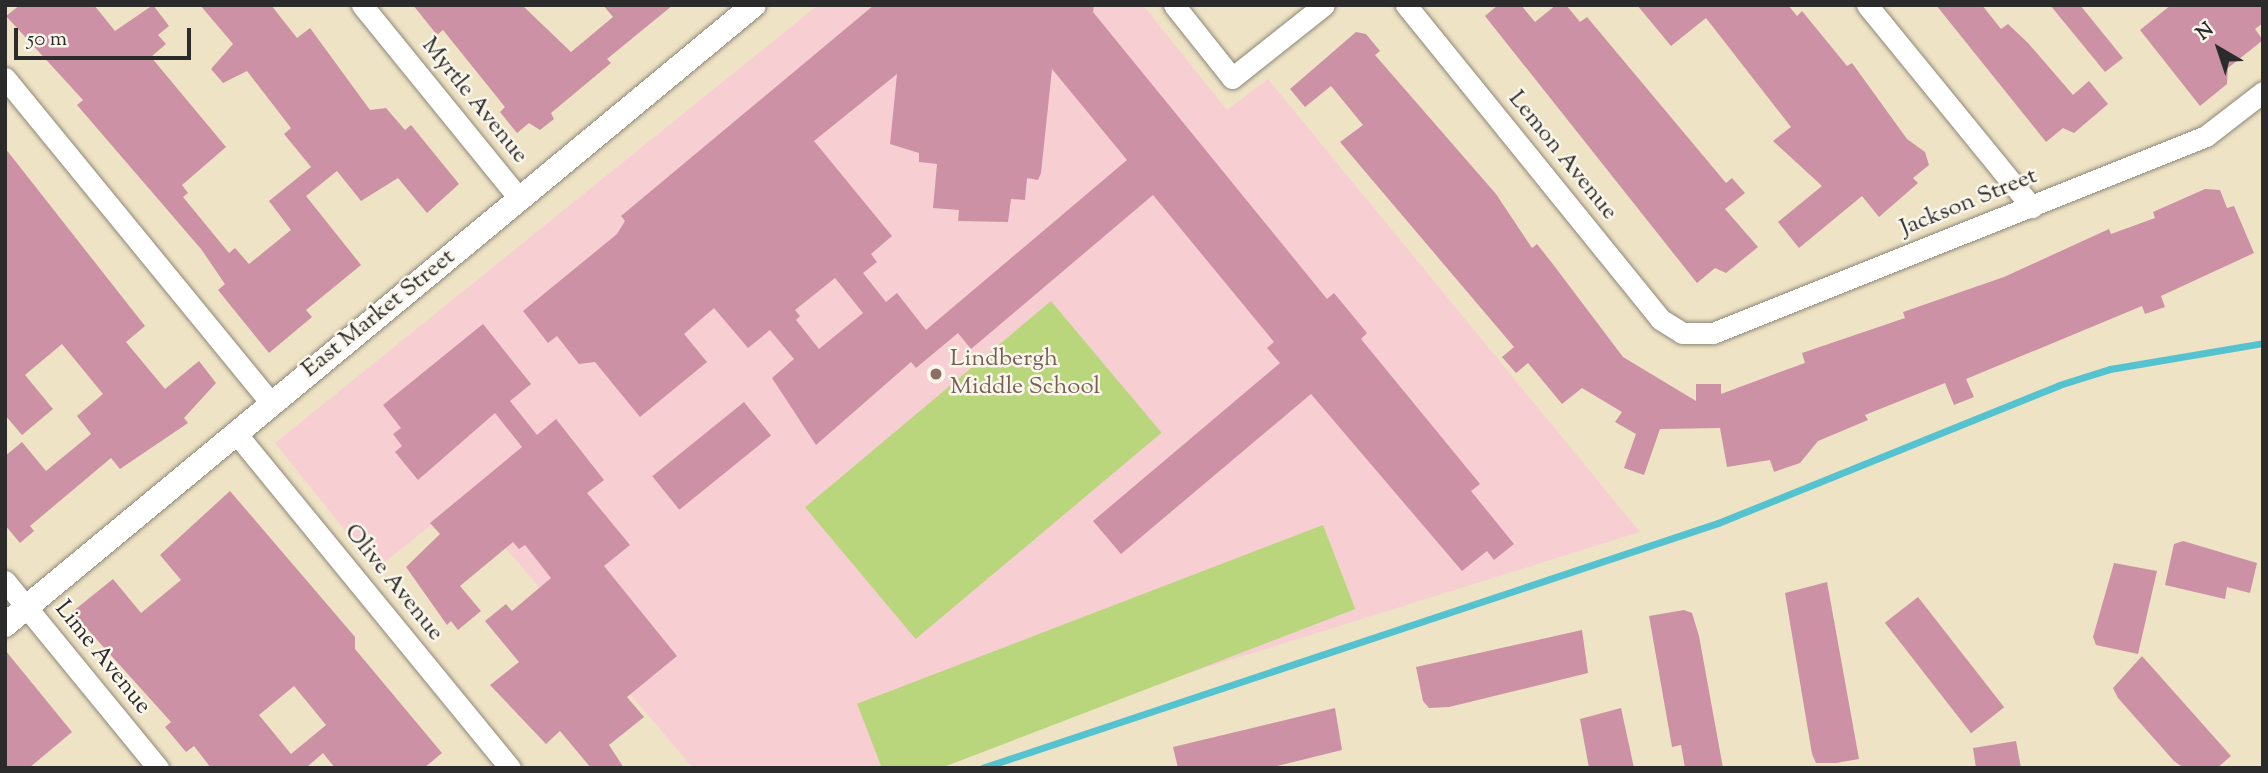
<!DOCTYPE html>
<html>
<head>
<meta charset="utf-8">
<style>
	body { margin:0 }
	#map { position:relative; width:2268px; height:773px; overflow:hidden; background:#efe3c5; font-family:"Sorts Mill Goudy",serif }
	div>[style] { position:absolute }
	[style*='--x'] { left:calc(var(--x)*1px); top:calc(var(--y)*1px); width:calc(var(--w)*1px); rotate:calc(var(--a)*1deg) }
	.built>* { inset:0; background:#f7cfd2 }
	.green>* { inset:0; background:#b9d67c; transform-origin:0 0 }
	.stream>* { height:7px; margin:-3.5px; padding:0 3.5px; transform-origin:3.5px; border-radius:3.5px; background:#55c2cf }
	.building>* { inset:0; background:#cc91a5; transform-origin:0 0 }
	.roads { filter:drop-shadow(0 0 2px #8d8778) drop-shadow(0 0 2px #8d8778) }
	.minor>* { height:21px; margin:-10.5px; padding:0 10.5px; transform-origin:10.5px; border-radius:10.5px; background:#fff }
	.tertiary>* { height:24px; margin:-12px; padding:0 12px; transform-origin:12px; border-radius:12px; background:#fff }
	.dots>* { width:19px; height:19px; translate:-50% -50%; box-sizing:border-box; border:4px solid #fbf7ec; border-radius:50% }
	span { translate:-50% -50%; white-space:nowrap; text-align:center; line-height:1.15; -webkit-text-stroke:5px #fbf7ec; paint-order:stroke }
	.street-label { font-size:24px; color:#2b2b2b }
	.education-label { font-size:24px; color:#785e54 }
	.left { translate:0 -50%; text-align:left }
	.frame { position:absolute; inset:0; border:7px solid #2b2b2b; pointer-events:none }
	.north { position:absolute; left:2184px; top:14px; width:70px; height:70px; -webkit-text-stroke:5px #fbf7ec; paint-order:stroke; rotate:321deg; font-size:19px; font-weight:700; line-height:28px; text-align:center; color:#2b2b2b }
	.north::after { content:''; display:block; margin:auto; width:24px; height:32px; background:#2b2b2b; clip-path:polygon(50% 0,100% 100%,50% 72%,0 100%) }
	.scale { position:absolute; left:14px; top:28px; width:177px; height:32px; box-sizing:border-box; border:4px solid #2b2b2b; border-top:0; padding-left:9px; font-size:21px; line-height:24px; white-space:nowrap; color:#2b2b2b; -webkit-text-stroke:5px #fbf7ec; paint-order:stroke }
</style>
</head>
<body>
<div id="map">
	<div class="built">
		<i style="clip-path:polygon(818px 5px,1143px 5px,1227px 110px,1268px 79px,1640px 532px,885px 768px,693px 768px,464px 499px,376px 569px,275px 443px)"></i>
	</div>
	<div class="green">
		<i style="left:1051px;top:301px;width:172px;height:321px;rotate:50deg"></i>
		<i style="left:1323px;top:525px;width:90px;height:499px;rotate:69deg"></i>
	</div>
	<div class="stream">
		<i style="--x:982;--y:768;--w:776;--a:-18.41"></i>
		<i style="--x:1718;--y:523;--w:368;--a:-22"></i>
		<i style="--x:2059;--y:385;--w:53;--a:-17.4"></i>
		<i style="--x:2110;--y:369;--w:155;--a:-9.6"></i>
	</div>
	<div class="building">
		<i style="clip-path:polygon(20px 5px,94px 5px,115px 31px,153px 5px,169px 26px,158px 35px,166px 44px,151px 57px,226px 147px,182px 185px,188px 193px,183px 197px,229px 253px,235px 248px,249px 264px,291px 230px,269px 201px,311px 167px,284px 134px,291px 128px,247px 71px,223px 83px,211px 69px,233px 44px,200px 5px,271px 5px,297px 38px,310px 28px,370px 110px,386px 108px,405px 130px,411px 125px,459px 184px,427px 213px,398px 178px,361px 201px,337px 171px,306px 196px,361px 265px,306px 310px,312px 317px,269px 353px,218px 290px,225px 284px,201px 249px,77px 105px,83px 100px,6px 16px)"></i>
		<i style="clip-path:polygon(413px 5px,522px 5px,571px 52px,613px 17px,603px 5px,673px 5px,607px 59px,611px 63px,551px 113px,554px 119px,540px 130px,529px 123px,517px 133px,500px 112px,505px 107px,443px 30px,437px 35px)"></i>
		<i style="clip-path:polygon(evenodd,874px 5px,1094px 5px,1093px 12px,1327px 299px,1334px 293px,1367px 333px,1361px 339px,1480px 484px,1471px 491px,1514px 544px,1494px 560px,1487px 551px,1462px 571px,1311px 394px,1121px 554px,1093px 521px,1280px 363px,1267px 348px,1274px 342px,1153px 195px,971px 349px,958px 333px,916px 368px,911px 362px,816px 445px,772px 378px,794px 359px,770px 330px,748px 348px,714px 308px,684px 334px,707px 362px,640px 417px,595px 362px,579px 364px,557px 336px,548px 343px,523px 311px,617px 234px,625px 221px,621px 216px,874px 5px,1052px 69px,1127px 160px,926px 330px,897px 293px,886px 302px,863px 273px,877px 262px,871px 254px,892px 236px,814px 141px,897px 74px,890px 144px,919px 153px,919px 162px,937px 164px,933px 208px,959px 210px,958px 221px,1008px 222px,1011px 199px,1025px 200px,1027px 178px,1038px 180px,1041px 173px,1052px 69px,874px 5px,835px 278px,863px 313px,819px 349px,796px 320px,800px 316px,795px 310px,835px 278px)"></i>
		<i style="clip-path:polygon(1498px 5px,1521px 5px,1535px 22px,1556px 5px,1566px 5px,1580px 22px,1587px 17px,1726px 183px,1732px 178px,1745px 193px,1725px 209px,1758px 247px,1726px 273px,1715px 268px,1697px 283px,1485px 16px)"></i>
		<i style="clip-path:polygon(1637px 5px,1788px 5px,1797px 16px,1802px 11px,1847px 66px,1852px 63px,1907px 139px,1925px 152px,1929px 165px,1913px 178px,1918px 183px,1879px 217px,1862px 196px,1799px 248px,1778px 222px,1822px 186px,1773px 141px,1791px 127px,1706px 18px,1671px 46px)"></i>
		<i style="clip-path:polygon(1936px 5px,1982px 5px,2001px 29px,2008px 24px,2028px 43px,2073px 95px,2089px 81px,2108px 104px,2074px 133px,2063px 128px,2046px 142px)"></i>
		<i style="clip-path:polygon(2050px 5px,2080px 5px,2123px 58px,2105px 72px)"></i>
		<i style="clip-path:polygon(2171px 5px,2263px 5px,2263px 23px,2255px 29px,2263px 40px,2228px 68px,2227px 84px,2200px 106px,2140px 30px)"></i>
		<i style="clip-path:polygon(1356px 32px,1366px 34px,1380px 51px,1375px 55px,1496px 194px,1532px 248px,1537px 244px,1552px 263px,1623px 357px,1696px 401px,1696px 384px,1721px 384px,1721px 394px,1772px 375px,1805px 363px,1802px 353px,1905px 318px,1903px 312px,2004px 277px,2109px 229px,2111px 234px,2155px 218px,2153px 212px,2205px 189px,2220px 190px,2227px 208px,2234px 206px,2254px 253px,2161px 296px,2165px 307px,2145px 314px,2142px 306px,1966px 379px,1974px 397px,1954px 405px,1945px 383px,1865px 415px,1868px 420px,1818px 441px,1800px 463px,1774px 472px,1770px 460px,1727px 467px,1720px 428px,1660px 429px,1644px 475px,1624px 468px,1636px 434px,1615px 422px,1622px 412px,1582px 388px,1562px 404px,1528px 363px,1516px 373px,1502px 357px,1514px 347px,1340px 142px,1363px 125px,1331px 86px,1305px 107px,1290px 89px)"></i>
		<i style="clip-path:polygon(5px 148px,145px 326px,126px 342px,165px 389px,199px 361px,216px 383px,184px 418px,188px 423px,120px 469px,111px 458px,30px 526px,34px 531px,20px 543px,5px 525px,5px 456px,22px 442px,46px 471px,91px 434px,77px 416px,103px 394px,62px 344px,25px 375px,53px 409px,22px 435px,5px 415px)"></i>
		<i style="clip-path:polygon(483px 324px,531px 384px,510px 401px,537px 435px,556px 419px,604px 480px,587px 493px,630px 545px,604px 566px,677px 656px,627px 697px,644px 717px,609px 745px,624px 768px,591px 768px,560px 731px,546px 744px,490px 685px,519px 662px,485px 621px,506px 604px,512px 611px,551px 578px,525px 545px,519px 549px,513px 542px,460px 586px,481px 611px,458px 630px,451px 621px,447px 625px,406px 567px,440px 534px,430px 523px,522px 447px,495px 413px,418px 480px,395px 452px,402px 446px,393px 434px,401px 428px,383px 405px)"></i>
		<i style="left:744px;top:402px;width:43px;height:118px;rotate:51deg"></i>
		<i style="clip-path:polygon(evenodd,230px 491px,355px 637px,355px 649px,442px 753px,424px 768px,335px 768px,323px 753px,306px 768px,211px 768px,194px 746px,186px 752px,165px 727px,171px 722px,72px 612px,113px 579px,141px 613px,181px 580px,160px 555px,230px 491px,294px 686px,326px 725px,291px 754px,259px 715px,294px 686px)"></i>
		<i style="clip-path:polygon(2183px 541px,2257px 563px,2250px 593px,2227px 587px,2225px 599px,2165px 585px,2174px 544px)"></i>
		<i style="clip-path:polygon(2114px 563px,2157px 571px,2138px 654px,2096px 645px,2093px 637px)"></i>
		<i style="clip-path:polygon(1827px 582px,1859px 759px,1836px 763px,1816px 763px,1812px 754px,1785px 593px)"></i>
		<i style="left:1918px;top:597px;width:140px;height:42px;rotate:52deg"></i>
		<i style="clip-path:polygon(1684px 610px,1692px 613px,1699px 636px,1723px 768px,1685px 768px,1681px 745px,1672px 747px,1649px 616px)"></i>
		<i style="clip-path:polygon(1582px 630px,1588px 673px,1449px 707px,1429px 708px,1423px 701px,1416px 667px)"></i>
		<i style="clip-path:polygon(5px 650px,72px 732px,29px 768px,5px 768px)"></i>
		<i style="clip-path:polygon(2142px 656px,2231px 756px,2217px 768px,2184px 768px,2174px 761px,2118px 698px,2113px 688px)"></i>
		<i style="clip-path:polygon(1335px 708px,1342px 750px,1269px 768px,1178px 768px,1173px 747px)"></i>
		<i style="clip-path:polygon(1621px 708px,1634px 768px,1589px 768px,1580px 719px)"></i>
		<i style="clip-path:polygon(2016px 741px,2021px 768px,1976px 768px,1973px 748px)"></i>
	</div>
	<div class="roads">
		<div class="minor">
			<i style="--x:362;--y:5;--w:249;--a:50.9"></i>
			<i style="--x:1174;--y:5;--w:93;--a:51.5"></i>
			<i style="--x:1232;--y:78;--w:117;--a:-38.4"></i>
			<i style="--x:1406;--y:5;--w:404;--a:51"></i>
			<i style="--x:1660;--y:319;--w:26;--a:32"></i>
			<i style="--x:1682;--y:333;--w:31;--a:0"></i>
			<i style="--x:1713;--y:333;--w:531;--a:-21.78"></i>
			<i style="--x:2206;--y:136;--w:72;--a:-37.7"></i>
			<i style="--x:1867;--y:5;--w:261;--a:50.8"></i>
			<i style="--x:5;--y:78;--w:420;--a:50.7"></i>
			<i style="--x:235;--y:432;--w:434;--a:50.7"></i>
			<i style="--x:5;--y:581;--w:242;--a:50.7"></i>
		</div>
		<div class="tertiary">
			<i style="--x:5;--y:625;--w:972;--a:-39.62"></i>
		</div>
	</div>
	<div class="dots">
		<i style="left:936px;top:374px;background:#8d6e63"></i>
	</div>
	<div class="street-label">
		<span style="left:474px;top:101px;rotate:51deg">Myrtle Avenue</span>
		<span style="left:1562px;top:156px;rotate:51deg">Lemon Avenue</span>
		<span style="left:1969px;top:203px;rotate:-22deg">Jackson Street</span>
		<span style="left:379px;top:314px;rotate:-39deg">East Market Street</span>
		<span style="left:393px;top:583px;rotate:51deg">Olive Avenue</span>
		<span style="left:102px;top:658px;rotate:51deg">Lime Avenue</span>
	</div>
	<div class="education-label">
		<span class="left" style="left:950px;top:374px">Lindbergh<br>Middle School</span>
	</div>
	<div class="frame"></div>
	<div class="north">N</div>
	<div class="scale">50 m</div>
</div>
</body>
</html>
